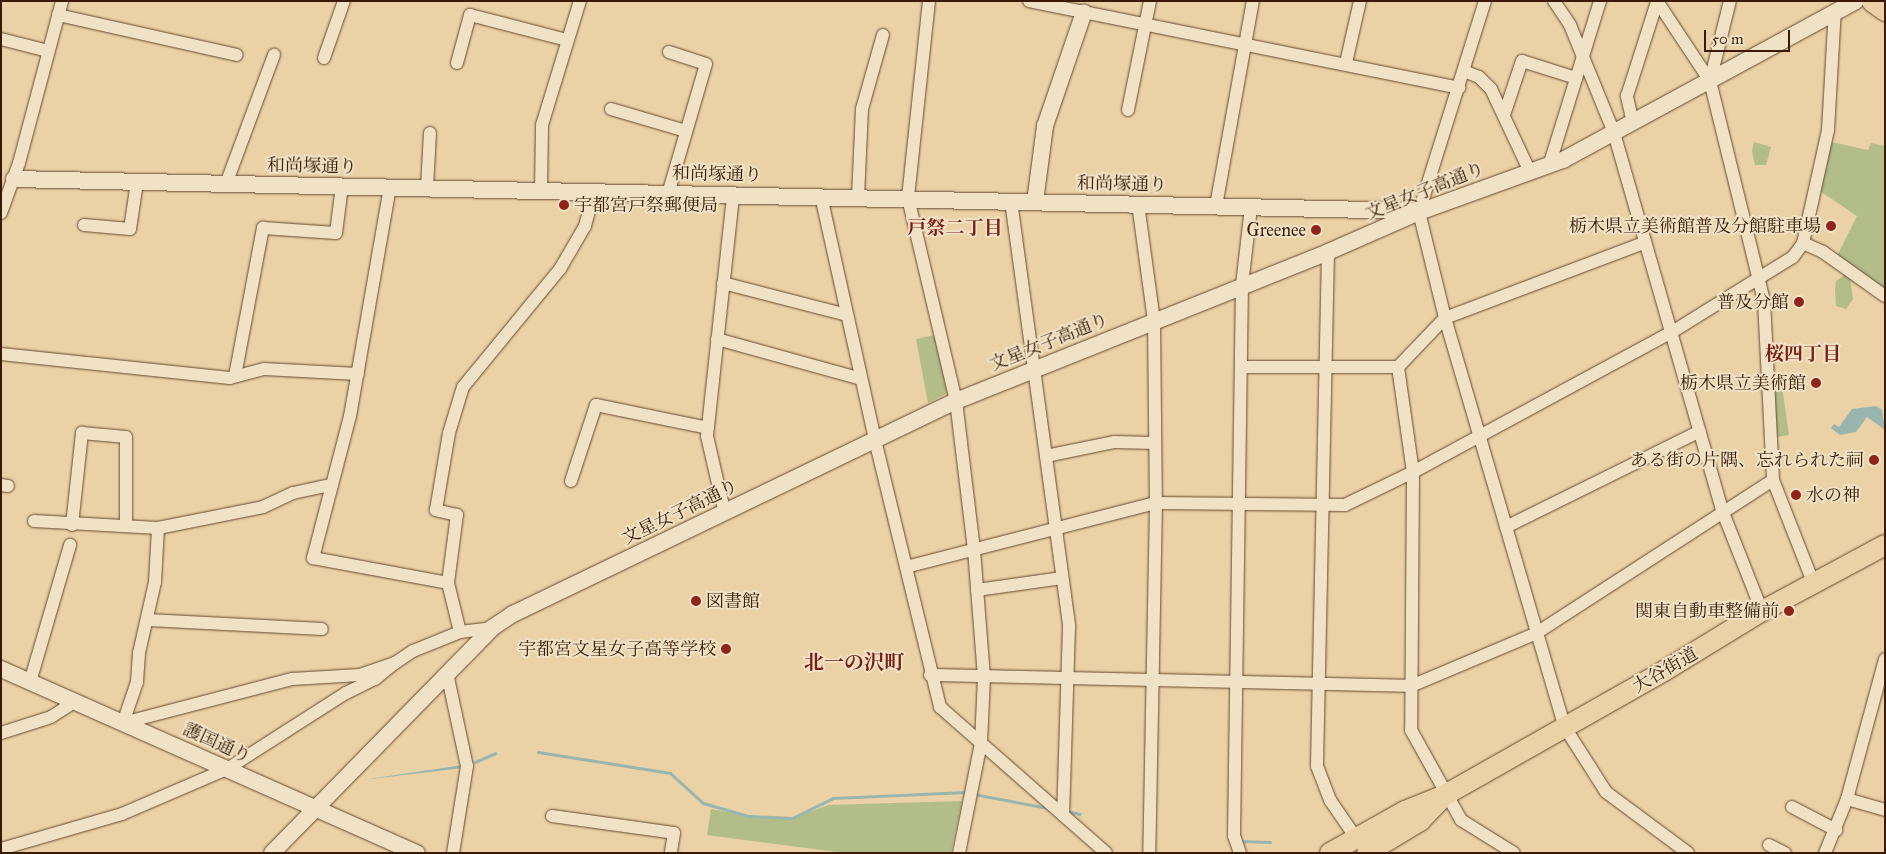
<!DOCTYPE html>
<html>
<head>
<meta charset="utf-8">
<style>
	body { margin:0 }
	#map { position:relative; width:1886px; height:854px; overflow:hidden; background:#ead1a6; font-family:"IM FELL Great Primer","Noto Serif JP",serif }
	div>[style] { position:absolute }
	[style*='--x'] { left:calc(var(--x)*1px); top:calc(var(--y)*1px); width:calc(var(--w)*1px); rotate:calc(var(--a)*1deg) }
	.green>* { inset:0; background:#b2bd8a }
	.water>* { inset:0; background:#99b6ae }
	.stream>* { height:3px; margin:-1.5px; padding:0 1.5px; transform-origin:1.5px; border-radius:1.5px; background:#99b6ae }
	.roads { filter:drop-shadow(0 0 1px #66482e) drop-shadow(0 0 1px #66482e) }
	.minor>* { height:12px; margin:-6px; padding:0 6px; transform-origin:6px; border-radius:6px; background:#f1e1c5 }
	.tertiary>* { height:16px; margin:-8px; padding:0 8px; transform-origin:8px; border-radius:8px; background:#f1e1c5 }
	.primary>* { height:20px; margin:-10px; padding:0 10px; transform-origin:10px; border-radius:10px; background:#ead1a6 }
	.trunk>* { height:21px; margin:-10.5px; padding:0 10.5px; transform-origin:10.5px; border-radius:10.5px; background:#ead1a6 }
	.dots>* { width:14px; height:14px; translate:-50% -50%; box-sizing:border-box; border:2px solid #f1e1c5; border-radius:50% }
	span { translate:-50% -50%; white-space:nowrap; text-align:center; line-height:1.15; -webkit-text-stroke:4px #f1e1c5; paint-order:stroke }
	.street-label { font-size:18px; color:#3a1a06 }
	.poi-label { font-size:18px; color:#3a1a06 }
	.left { translate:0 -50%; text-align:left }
	.right { translate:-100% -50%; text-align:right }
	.neighbourhood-label { font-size:19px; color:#7a1f14; font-weight:700 }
	.quarter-label { font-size:20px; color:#7a1f14; font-weight:700 }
	.frame { position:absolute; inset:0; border:2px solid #3a1a06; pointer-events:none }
	.scale { position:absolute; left:1704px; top:30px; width:86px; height:22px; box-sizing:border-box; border:2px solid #3a1a06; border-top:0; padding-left:6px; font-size:15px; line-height:18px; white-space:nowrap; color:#3a1a06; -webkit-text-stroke:4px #f1e1c5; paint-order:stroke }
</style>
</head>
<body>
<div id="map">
	<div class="green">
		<i style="clip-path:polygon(1754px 142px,1771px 147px,1766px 165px,1755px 165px,1752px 151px)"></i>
		<i style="clip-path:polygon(1831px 142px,1868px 150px,1871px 143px,1885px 146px,1885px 290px,1837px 256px,1857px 216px,1820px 191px)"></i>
		<i style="clip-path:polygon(1846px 274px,1850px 278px,1853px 299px,1846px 309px,1836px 306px,1835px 290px,1836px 281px)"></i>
		<i style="clip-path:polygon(935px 335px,947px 393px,928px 403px,916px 339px)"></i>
		<i style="clip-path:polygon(1780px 373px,1789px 435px,1777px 437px,1774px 375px)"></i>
		<i style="clip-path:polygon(962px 801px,951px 853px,845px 853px,707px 835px,711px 809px,749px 816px,792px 818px,829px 805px)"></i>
	</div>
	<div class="water">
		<i style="clip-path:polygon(1876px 406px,1882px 410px,1885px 430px,1867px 417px,1856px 432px,1840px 435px,1831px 428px,1834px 424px,1839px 427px,1852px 409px)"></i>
		<i style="clip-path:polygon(463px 765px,463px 768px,362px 780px)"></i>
	</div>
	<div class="stream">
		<i style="--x:538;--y:752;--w:134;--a:9"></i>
		<i style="--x:670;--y:773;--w:45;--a:42.3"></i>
		<i style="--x:703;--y:803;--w:47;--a:16.1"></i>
		<i style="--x:748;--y:816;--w:44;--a:2.6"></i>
		<i style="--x:792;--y:818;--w:46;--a:-26"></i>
		<i style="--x:833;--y:798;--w:134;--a:-2.6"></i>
		<i style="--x:475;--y:762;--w:22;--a:-24"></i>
		<i style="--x:973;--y:794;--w:76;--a:10.6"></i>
		<i style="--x:1066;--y:811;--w:14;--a:12"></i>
		<i style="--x:1239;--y:841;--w:31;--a:2"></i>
	</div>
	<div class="roads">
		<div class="minor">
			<i style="--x:929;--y:1;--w:198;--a:96.1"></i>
			<i style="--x:908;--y:198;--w:209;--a:76.7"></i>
			<i style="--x:956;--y:401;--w:150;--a:83.1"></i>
			<i style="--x:974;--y:550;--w:127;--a:85.5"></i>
			<i style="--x:984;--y:677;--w:66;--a:92.6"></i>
			<i style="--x:981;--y:743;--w:112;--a:101.3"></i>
			<i style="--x:1029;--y:1;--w:439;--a:11.4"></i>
			<i style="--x:1485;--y:1;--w:221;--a:107.4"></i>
			<i style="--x:1419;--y:212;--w:109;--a:76.2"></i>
			<i style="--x:1445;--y:318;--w:425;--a:73.7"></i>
			<i style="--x:1564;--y:726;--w:78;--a:57.5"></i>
			<i style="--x:1606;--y:792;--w:102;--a:36.6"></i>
			<i style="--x:1554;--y:1;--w:29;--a:56"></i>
			<i style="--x:1570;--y:25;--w:117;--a:67.8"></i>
			<i style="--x:1614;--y:133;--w:392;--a:74"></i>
			<i style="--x:1722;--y:510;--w:109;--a:68.4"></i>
			<i style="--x:1657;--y:1;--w:96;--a:56.5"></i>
			<i style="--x:1710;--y:81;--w:227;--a:76.2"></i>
			<i style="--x:1764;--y:301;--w:179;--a:87.1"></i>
			<i style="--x:1773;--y:480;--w:110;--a:68.6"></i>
			<i style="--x:58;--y:15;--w:183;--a:12.6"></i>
			<i style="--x:1;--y:39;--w:49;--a:14.3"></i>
			<i style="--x:324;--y:58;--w:60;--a:-70.7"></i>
			<i style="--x:457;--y:63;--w:50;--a:-74.8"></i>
			<i style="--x:470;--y:15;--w:100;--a:14.5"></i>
			<i style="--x:1346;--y:63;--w:64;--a:-77.3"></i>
			<i style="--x:1464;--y:71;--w:16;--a:22"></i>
			<i style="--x:1479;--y:77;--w:17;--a:45"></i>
			<i style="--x:1491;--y:89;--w:92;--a:64.8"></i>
			<i style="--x:1710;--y:81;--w:82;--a:-76"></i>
			<i style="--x:611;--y:109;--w:78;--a:16.3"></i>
			<i style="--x:1128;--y:110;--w:111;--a:-78.6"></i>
			<i style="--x:1504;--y:115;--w:57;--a:-71.6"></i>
			<i style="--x:1522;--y:61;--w:57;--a:17.5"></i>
			<i style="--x:1633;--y:123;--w:28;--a:-103"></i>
			<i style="--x:1627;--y:96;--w:99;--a:-72.3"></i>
			<i style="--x:1549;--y:166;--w:173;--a:-72.8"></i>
			<i style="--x:226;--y:184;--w:138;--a:-69.6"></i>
			<i style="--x:390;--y:187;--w:232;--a:99.9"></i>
			<i style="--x:350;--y:416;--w:147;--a:104.6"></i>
			<i style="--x:313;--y:558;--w:137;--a:10.5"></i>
			<i style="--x:448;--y:583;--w:50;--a:76.2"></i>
			<i style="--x:427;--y:188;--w:55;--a:-86.9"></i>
			<i style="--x:541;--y:190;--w:65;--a:-89.1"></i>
			<i style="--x:542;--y:125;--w:130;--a:-73"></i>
			<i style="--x:668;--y:194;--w:135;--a:-73.7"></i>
			<i style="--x:706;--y:64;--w:39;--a:-162"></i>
			<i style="--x:821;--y:196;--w:250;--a:77.5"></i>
			<i style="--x:875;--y:440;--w:275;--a:76.3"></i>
			<i style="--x:940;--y:707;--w:221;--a:41.3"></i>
			<i style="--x:858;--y:197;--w:88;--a:-87.4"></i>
			<i style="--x:862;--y:109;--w:77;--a:-74.2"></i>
			<i style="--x:1011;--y:201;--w:430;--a:82.2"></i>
			<i style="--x:1069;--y:627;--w:188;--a:91.8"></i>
			<i style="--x:1138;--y:204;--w:118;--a:82.2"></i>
			<i style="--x:1154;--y:321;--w:182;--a:89.4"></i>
			<i style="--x:1156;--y:503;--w:350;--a:91.1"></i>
			<i style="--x:1216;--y:206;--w:208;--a:-79.8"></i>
			<i style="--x:1;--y:213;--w:53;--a:-70.2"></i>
			<i style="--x:19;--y:163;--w:168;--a:-75.1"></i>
			<i style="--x:84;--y:225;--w:46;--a:5"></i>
			<i style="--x:130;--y:229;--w:48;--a:-81.5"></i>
			<i style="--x:1803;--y:243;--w:22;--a:24"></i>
			<i style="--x:1823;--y:252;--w:76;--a:35.4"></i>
			<i style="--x:1328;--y:252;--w:514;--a:91.23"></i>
			<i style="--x:1317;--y:766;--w:36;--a:69"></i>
			<i style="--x:1330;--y:800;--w:46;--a:55.6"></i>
			<i style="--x:723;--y:283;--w:128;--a:14.5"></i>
			<i style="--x:717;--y:339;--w:149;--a:15.5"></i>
			<i style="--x:1;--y:354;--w:230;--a:6"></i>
			<i style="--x:230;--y:378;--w:35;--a:-15"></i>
			<i style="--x:264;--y:369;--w:94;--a:3"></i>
			<i style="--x:1243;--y:367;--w:155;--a:0"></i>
			<i style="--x:1398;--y:367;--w:68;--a:-46.2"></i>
			<i style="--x:1445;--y:318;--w:213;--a:-20.7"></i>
			<i style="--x:1398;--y:367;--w:106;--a:81.9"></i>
			<i style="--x:1413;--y:472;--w:258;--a:90.4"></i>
			<i style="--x:1411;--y:730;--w:103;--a:60.9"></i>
			<i style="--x:1461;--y:820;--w:62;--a:31.9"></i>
			<i style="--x:235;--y:376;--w:151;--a:-79.3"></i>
			<i style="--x:263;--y:228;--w:73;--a:3.9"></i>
			<i style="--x:336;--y:233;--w:47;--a:-82.7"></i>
			<i style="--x:1046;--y:456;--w:69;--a:-11.6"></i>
			<i style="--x:1114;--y:442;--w:41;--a:1.4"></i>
			<i style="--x:571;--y:481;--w:80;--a:-71.8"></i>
			<i style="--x:596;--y:405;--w:114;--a:11.6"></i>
			<i style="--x:1;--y:485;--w:7;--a:8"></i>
			<i style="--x:725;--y:514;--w:80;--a:-103"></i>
			<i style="--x:707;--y:436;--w:242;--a:-83.8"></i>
			<i style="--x:34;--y:521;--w:124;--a:3.2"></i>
			<i style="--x:158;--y:528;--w:107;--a:-11.3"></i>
			<i style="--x:263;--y:507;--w:33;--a:-25"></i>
			<i style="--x:293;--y:493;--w:40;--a:-12"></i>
			<i style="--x:72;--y:525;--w:93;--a:-83.8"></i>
			<i style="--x:82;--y:433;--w:44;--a:5.2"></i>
			<i style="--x:126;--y:437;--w:88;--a:90"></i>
			<i style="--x:1506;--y:527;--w:216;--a:-26.3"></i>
			<i style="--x:906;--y:567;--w:258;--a:-14.4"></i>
			<i style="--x:1156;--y:503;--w:189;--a:0.6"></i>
			<i style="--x:1345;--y:505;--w:76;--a:-25.9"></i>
			<i style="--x:1413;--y:472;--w:294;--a:-28.4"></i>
			<i style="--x:1672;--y:332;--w:142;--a:-31.8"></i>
			<i style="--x:1793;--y:257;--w:17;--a:-54"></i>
			<i style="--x:1803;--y:243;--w:116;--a:-77.5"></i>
			<i style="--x:1828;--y:130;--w:120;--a:-86.7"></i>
			<i style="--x:448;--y:583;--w:69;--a:-82.5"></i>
			<i style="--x:457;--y:515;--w:22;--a:-167"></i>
			<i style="--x:436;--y:510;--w:78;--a:-80.4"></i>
			<i style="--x:449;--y:433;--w:48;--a:-73.1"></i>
			<i style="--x:463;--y:387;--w:153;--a:-50.6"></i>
			<i style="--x:560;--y:269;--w:50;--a:-59.8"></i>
			<i style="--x:585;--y:226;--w:35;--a:-75"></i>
			<i style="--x:977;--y:590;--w:86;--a:-8"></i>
			<i style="--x:148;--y:620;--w:174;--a:3"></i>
			<i style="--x:447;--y:673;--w:95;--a:77.9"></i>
			<i style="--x:467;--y:766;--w:88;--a:99.1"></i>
			<i style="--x:930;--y:675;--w:481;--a:1.3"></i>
			<i style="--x:1411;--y:686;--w:134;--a:-22.8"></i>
			<i style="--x:1535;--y:634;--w:283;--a:-32.9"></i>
			<i style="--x:30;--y:682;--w:143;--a:-73.7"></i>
			<i style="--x:123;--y:723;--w:175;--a:-14.6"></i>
			<i style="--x:292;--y:679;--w:68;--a:-3.4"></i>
			<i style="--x:360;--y:675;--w:37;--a:-19"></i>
			<i style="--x:395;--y:663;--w:22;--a:-34"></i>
			<i style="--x:413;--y:651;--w:51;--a:-22"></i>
			<i style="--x:460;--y:632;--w:32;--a:-7"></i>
			<i style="--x:123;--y:723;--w:43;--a:-71.1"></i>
			<i style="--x:137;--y:682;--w:29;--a:-86"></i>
			<i style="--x:139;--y:653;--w:73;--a:-77.3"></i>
			<i style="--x:155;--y:582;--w:54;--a:-86.8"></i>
			<i style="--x:1;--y:733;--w:52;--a:-17.7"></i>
			<i style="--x:51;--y:717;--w:30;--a:-33"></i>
			<i style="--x:1847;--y:799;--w:40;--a:16"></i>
			<i style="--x:1792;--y:807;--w:50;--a:27.6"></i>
			<i style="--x:552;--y:816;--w:123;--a:7.9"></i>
			<i style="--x:674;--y:833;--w:20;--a:99"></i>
			<i style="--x:1769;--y:845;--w:18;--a:27"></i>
			<i style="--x:1;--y:849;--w:126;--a:-16.1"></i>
			<i style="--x:122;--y:814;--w:114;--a:-23.2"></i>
			<i style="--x:227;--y:769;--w:141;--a:-32.6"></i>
			<i style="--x:346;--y:693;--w:32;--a:-26"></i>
			<i style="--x:375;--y:679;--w:26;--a:-39"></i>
			<i style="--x:1240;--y:853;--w:18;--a:-109"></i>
			<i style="--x:1234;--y:836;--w:551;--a:-89.17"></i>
			<i style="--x:1242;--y:285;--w:79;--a:-83.4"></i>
			<i style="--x:1825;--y:853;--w:58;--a:-67.8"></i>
			<i style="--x:1847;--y:799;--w:145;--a:-74.8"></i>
		</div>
		<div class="tertiary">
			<i style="--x:14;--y:179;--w:1400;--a:1.31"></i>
			<i style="--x:1035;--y:202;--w:77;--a:-82.5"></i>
			<i style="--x:1045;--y:126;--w:120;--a:-71.1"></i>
			<i style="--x:1;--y:669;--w:455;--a:23.9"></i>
			<i style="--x:272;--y:853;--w:315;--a:-45.6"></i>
			<i style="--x:492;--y:628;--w:25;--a:-34"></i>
			<i style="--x:513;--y:614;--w:492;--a:-25.7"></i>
			<i style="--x:956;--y:401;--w:401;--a:-21.8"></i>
			<i style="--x:1328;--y:252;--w:99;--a:-23.7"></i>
			<i style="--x:1419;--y:212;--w:153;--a:-19.9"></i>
			<i style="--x:1563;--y:160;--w:333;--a:-28.5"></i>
		</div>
		<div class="primary">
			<i style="--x:1330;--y:853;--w:86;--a:-29.2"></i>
			<i style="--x:1405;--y:811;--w:43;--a:-21.8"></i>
			<i style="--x:1445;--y:795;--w:252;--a:-29.5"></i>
			<i style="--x:1664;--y:671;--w:115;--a:-31.5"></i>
			<i style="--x:1762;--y:611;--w:140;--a:-28.2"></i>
			<i style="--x:1367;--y:853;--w:62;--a:-31.1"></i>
			<i style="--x:1420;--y:821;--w:29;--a:-46"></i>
		</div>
		<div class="trunk">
			<i style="--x:1872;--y:1;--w:16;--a:35"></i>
		</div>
	</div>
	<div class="dots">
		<i style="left:564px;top:205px;background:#8f2418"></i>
		<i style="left:1831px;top:226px;background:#8f2418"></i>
		<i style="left:1316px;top:230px;background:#8f2418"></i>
		<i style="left:1799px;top:302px;background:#8f2418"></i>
		<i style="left:1816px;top:383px;background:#8f2418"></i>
		<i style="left:1874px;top:460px;background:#8f2418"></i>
		<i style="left:1796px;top:495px;background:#8f2418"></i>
		<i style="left:696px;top:601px;background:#8f2418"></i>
		<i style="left:1789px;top:611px;background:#8f2418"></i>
		<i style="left:726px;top:649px;background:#8f2418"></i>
	</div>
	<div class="street-label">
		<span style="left:312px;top:166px;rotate:1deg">和尚塚通り</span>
		<span style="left:717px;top:174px;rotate:1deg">和尚塚通り</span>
		<span style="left:1122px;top:184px;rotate:1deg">和尚塚通り</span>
		<span style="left:1425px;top:191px;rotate:-22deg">文星女子高通り</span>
		<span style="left:1049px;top:342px;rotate:-22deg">文星女子高通り</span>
		<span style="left:680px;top:512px;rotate:-26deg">文星女子高通り</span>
		<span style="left:1665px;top:670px;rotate:-30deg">大谷街道</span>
		<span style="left:217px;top:743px;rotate:24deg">護国通り</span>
	</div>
	<div class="poi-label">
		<span class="left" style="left:574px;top:205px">宇都宮戸祭郵便局</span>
		<span class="right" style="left:1821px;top:226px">栃木県立美術館普及分館駐車場</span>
		<span class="right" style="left:1306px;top:230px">Greenee</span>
		<span class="right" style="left:1789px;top:302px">普及分館</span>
		<span class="right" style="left:1806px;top:383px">栃木県立美術館</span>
		<span class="right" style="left:1864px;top:460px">ある街の片隅、忘れられた祠</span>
		<span class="left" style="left:1806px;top:495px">水の神</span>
		<span class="left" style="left:706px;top:601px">図書館</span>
		<span class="right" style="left:1779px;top:611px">関東自動車整備前</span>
		<span class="right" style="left:716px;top:649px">宇都宮文星女子高等学校</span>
	</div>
	<div class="neighbourhood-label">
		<span style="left:955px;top:228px">戸祭二丁目</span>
		<span style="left:1803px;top:354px">桜四丁目</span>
	</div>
	<div class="quarter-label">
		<span style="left:854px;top:662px">北一の沢町</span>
	</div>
	<div class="frame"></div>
	<div class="scale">50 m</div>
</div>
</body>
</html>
